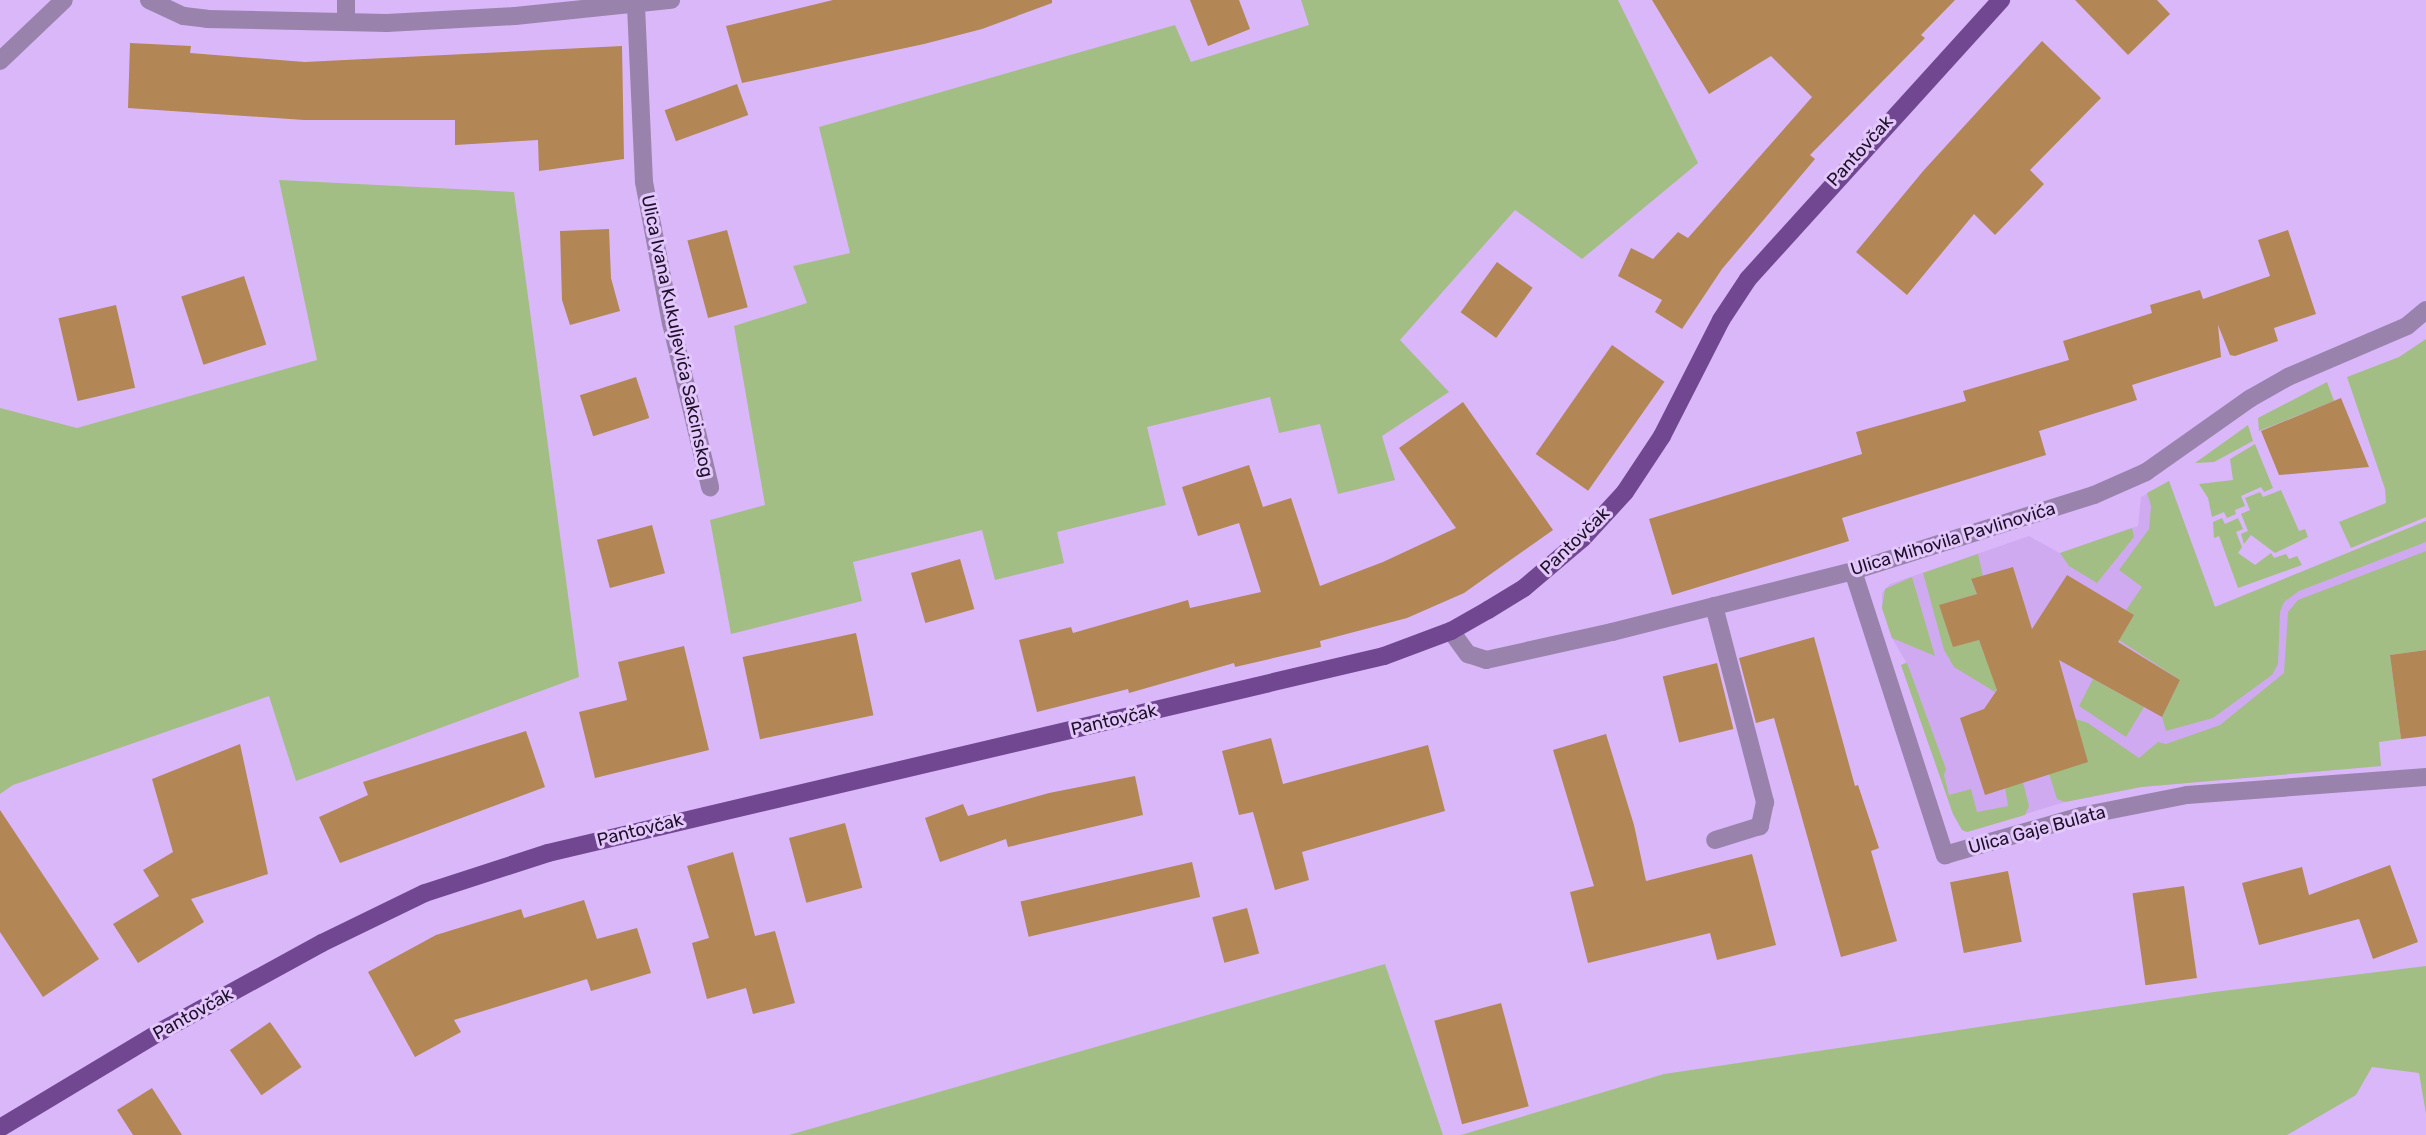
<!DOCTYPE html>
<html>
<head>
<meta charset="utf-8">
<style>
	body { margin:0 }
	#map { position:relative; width:2426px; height:1135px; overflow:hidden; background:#dab7f9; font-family:Rubik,sans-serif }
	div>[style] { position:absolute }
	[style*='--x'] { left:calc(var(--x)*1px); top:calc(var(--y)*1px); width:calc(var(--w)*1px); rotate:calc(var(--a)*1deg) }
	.built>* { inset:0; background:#d0aaf1 }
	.green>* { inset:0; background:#a3be84 }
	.building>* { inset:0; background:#b28655; transform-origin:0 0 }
	.minor>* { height:18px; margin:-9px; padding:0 9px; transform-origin:9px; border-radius:9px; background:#9983ad }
	.major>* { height:18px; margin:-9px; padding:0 9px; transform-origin:9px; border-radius:9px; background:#714792 }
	span { translate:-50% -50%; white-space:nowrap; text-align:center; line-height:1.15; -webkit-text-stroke:6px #e4c8fd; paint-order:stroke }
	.street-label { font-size:18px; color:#1d1027 }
</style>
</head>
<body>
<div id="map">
	<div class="built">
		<i style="clip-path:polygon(2169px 481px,2215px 607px,2426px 521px,2426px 563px,2347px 595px,2381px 766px,2141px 787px,2065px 802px,1967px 832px,1962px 830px,1953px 814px,1901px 665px,1906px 662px,1892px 638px,1882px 608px,1882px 593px,1890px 584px,2029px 536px,2060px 553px,2138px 526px,2141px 497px)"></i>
	</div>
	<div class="green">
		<i style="clip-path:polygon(1301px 0,1618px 0,1698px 163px,1582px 259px,1515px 210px,1400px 340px,1449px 392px,1382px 436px,1395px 480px,1338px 494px,1320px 424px,1279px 433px,1270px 397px,1147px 427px,1166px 505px,1057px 532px,1064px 563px,995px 580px,982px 530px,853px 562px,862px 601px,731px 634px,710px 520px,765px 505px,734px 326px,807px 303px,793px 266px,850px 253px,819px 127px,1175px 25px,1191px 62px,1309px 25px)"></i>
		<i style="clip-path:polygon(279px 180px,514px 192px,579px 677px,296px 781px,269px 696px,13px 785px,0 794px,0 408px,77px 428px,317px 360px)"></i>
		<i style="clip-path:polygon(2426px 339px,2426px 517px,2351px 548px,2339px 522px,2386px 503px,2385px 489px,2347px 377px,2399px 357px)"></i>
		<i style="clip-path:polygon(2327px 382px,2334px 401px,2259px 431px,2258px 418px)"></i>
		<i style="clip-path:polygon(2248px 425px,2253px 441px,2214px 462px,2195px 463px)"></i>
		<i style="clip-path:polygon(2255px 444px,2273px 488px,2264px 492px,2261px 487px,2241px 496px,2245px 506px,2235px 510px,2236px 514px,2227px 518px,2224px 512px,2212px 517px,2208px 498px,2199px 484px,2233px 480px,2230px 459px)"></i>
		<i style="clip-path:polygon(2169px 481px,2215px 607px,2426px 521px,2426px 542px,2299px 591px,2284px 602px,2280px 612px,2278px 664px,2272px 675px,2213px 718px,2166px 731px,2162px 717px,2180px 680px,2119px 640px,2134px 615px,2126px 610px,2142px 587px,2119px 570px,2149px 529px,2151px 506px,2147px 493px)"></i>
		<i style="clip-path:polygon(2281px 490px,2299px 531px,2305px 529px,2308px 537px,2275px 553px,2251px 535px,2244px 544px,2241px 534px,2248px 531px,2241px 514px,2250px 510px,2245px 498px,2260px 492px,2263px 497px)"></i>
		<i style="clip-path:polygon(2222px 518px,2225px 524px,2238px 518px,2243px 529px,2236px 532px,2242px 547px,2238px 553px,2255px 565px,2271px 553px,2274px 558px,2286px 554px,2289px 559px,2297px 556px,2302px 565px,2238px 588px,2219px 536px,2214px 538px,2213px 522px)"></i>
		<i style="clip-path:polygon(2132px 528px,2134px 537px,2097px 583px,2069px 566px,2060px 553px)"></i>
		<i style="clip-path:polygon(2426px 551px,2426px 650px,2390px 655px,2401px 739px,2379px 742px,2381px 766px,2141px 787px,2065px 802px,2057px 799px,2049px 774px,2076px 719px,2088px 723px,2139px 758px,2158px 742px,2166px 744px,2220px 725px,2284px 673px,2288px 612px,2298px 600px)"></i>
		<i style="clip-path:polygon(1978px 554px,1983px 576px,1971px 580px,1977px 594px,1939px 605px,1953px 646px,1979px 640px,1985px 657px,1997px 655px,2003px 680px,1995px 692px,1954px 667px,1944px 650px,1923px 573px)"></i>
		<i style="clip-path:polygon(1912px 577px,1935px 656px,1892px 638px,1882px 608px,1885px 589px)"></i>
		<i style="clip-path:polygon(1907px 663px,1946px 769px,1944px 775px,1949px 795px,1971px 789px,1977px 812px,2008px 806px,2005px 788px,2023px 782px,2029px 806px,2025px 815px,1967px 832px,1962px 830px,1953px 814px,1901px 665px)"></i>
		<i style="clip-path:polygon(2093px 679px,2144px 707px,2126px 737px,2079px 706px)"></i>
		<i style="clip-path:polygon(1385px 964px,1443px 1135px,789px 1135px)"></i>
		<i style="clip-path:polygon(2426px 966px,2426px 1114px,2419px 1073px,2372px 1067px,2356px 1095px,2287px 1135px,1461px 1135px,1664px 1074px,2214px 992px)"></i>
	</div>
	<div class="building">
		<i style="clip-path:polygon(833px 0,1052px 0,1052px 3px,982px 29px,924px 44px,742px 83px,726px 26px)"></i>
		<i style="clip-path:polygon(1190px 0,1239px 0,1250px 29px,1208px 46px)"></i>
		<i style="clip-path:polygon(1652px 0,1955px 0,1921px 35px,1925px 38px,1810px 155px,1815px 159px,1722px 269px,1682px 329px,1655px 312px,1662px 300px,1618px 276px,1631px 248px,1653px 259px,1678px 232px,1688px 238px,1812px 97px,1771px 56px,1709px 94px)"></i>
		<i style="clip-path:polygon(2075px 0,2157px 0,2170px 14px,2128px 55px)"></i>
		<i style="clip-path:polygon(2042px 41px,2101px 98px,2030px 170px,2044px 184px,1995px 235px,1974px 214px,1907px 295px,1856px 252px,1924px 170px)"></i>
		<i style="clip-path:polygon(130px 43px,191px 46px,190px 53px,305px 62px,622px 46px,624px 159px,539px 171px,538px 140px,455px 145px,455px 120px,304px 120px,128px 108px)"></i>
		<i style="left:737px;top:84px;width:33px;height:77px;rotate:70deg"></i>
		<i style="clip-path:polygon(609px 229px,611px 278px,620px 311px,570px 325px,562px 300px,560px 231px)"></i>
		<i style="left:727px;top:230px;width:80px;height:41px;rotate:75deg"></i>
		<i style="clip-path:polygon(2288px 230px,2316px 314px,2274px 328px,2278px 341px,2235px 356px,2230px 355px,2218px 325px,2221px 357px,2132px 385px,2137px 400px,2039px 431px,2046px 455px,1842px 518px,1849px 541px,1672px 595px,1649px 519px,1862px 454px,1856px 432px,1966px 401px,1963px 391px,2069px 360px,2063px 341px,2152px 313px,2150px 305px,2200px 290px,2203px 299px,2270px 276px,2258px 240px)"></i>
		<i style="left:1497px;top:262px;width:44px;height:62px;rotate:36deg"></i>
		<i style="left:244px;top:276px;width:72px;height:66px;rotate:72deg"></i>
		<i style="left:116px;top:305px;width:85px;height:59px;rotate:77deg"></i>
		<i style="left:1612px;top:345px;width:64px;height:133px;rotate:35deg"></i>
		<i style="left:636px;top:377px;width:43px;height:59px;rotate:72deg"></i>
		<i style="clip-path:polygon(2341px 398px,2369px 467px,2279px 475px,2261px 431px)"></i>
		<i style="clip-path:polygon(1463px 402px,1553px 530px,1464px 593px,1407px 618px,1320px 641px,1321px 647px,1235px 667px,1234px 663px,1129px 693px,1128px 689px,1037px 712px,1019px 640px,1071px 627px,1073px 633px,1188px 600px,1190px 608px,1261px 592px,1239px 523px,1198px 536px,1182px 487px,1249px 465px,1263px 507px,1291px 498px,1320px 586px,1383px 562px,1456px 528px,1399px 448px)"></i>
		<i style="left:652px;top:525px;width:50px;height:57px;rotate:75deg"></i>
		<i style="left:960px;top:559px;width:52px;height:51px;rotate:74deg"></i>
		<i style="clip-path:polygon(2013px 567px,2032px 629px,2067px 575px,2134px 615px,2118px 642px,2180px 680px,2162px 717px,2059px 660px,2088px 762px,1985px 795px,1960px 718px,1984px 709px,1997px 690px,1979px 640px,1953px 647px,1939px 605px,1977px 594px,1971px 579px)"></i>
		<i style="left:856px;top:633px;width:84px;height:116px;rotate:78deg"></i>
		<i style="clip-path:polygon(1814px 637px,1855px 786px,1858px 785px,1879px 848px,1871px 851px,1897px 941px,1841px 957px,1774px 718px,1756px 723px,1739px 658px)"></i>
		<i style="clip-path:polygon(684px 646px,709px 750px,595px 778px,579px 712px,627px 700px,618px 662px)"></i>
		<i style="clip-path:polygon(2426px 650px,2426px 736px,2401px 739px,2390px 655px)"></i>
		<i style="left:1717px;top:663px;width:68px;height:56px;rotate:76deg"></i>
		<i style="clip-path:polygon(526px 731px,545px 787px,340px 863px,319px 817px,368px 795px,363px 782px)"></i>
		<i style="clip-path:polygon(1606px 734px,1634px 825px,1646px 881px,1752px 854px,1776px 945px,1717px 960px,1710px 933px,1588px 963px,1570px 892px,1594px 886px,1553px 750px)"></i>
		<i style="clip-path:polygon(1271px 738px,1283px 784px,1428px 745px,1445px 811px,1302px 852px,1309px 880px,1275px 890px,1253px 812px,1239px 815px,1222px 751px)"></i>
		<i style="clip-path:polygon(240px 744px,268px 874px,191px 899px,204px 922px,138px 963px,113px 924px,159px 896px,143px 870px,173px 852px,152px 779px)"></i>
		<i style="clip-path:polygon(1135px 776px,1143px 815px,1008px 847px,1006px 839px,940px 862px,925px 818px,963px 804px,968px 816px,1049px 793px)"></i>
		<i style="clip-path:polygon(0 810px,99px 959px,43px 997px,0 932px)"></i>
		<i style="left:845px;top:823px;width:67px;height:58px;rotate:75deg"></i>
		<i style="clip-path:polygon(733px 852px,755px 936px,775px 931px,795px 1003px,753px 1014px,746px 988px,707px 999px,692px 943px,709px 938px,687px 866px)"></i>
		<i style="left:1192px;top:862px;width:36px;height:176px;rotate:77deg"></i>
		<i style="clip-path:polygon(2390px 865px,2418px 942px,2373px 959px,2359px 919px,2259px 945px,2242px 883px,2302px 867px,2309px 895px)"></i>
		<i style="left:2008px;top:871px;width:72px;height:59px;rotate:79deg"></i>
		<i style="left:2184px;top:886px;width:93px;height:52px;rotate:82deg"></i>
		<i style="clip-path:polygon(584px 900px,597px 939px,637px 928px,651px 973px,591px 991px,587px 979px,454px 1020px,461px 1032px,415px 1057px,368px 972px,436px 935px,521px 909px,524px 918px)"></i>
		<i style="left:1247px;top:908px;width:47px;height:36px;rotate:75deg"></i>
		<i style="left:1501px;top:1003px;width:107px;height:69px;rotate:75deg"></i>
		<i style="left:270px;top:1022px;width:55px;height:49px;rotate:55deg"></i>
		<i style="clip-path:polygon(152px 1088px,182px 1135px,133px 1135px,117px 1110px)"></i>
	</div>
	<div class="minor">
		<i style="--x:149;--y:0;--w:38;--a:25"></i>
		<i style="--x:184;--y:16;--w:23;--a:7"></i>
		<i style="--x:207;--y:19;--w:180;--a:1.3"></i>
		<i style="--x:387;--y:23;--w:128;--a:-3.1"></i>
		<i style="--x:515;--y:16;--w:157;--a:-5.9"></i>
		<i style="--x:636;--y:6;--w:176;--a:87.4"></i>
		<i style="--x:644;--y:182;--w:144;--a:79.2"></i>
		<i style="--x:671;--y:323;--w:169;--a:76.6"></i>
		<i style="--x:346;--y:22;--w:22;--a:-90"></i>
		<i style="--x:0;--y:61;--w:88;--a:-43.6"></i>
		<i style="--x:1853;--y:571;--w:299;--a:72.1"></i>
		<i style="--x:1945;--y:855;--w:141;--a:-16"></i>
		<i style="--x:2081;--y:816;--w:108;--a:-11.2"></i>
		<i style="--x:2187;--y:795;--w:240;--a:-4.3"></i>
		<i style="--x:1714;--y:606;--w:203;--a:75.4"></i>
		<i style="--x:1765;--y:802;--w:25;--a:102"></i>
		<i style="--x:1760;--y:826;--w:47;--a:162.7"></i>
		<i style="--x:1451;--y:631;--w:29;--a:54"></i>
		<i style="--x:1468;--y:654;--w:19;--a:18"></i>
		<i style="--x:1486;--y:660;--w:129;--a:-12.5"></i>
		<i style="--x:1612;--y:632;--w:249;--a:-14.2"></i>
		<i style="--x:1853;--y:571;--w:253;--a:-17.5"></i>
		<i style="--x:2094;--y:495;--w:57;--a:-23.9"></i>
		<i style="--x:2146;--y:472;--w:128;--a:-35.2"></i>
		<i style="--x:2251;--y:398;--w:43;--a:-29.6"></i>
		<i style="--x:2288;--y:377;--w:129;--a:-23.2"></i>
		<i style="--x:2407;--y:326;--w:25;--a:-40"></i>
	</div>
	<div class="major">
		<i style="--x:0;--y:1128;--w:190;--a:-31"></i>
		<i style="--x:163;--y:1030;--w:181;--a:-28.7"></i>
		<i style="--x:322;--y:943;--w:114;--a:-25.9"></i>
		<i style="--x:425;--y:893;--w:129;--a:-18"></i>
		<i style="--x:548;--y:853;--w:859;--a:-13.26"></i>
		<i style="--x:1384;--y:656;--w:72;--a:-20.5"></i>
		<i style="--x:1451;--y:631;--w:43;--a:-29.6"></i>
		<i style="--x:1488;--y:610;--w:42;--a:-31.4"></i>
		<i style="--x:1524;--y:588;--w:77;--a:-40.3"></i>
		<i style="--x:1583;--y:538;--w:62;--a:-47.6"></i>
		<i style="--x:1625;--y:492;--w:67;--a:-56.5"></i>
		<i style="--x:1662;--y:436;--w:130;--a:-63"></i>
		<i style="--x:1721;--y:320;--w:49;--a:-56.6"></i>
		<i style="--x:1748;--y:279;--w:377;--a:-47.8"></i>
	</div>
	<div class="street-label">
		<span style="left:1860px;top:151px;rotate:-48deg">Pantovčak</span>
		<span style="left:677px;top:336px;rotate:78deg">Ulica Ivana Kukuljevića Sakcinskog</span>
		<span style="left:1953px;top:539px;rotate:-17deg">Ulica Mihovila Pavlinovića</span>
		<span style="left:1575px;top:541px;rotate:-44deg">Pantovčak</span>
		<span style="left:1114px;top:720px;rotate:-13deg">Pantovčak</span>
		<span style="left:640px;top:830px;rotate:-14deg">Pantovčak</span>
		<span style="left:2037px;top:830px;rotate:-15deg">Ulica Gaje Bulata</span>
		<span style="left:193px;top:1014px;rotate:-29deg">Pantovčak</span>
	</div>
</div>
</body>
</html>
